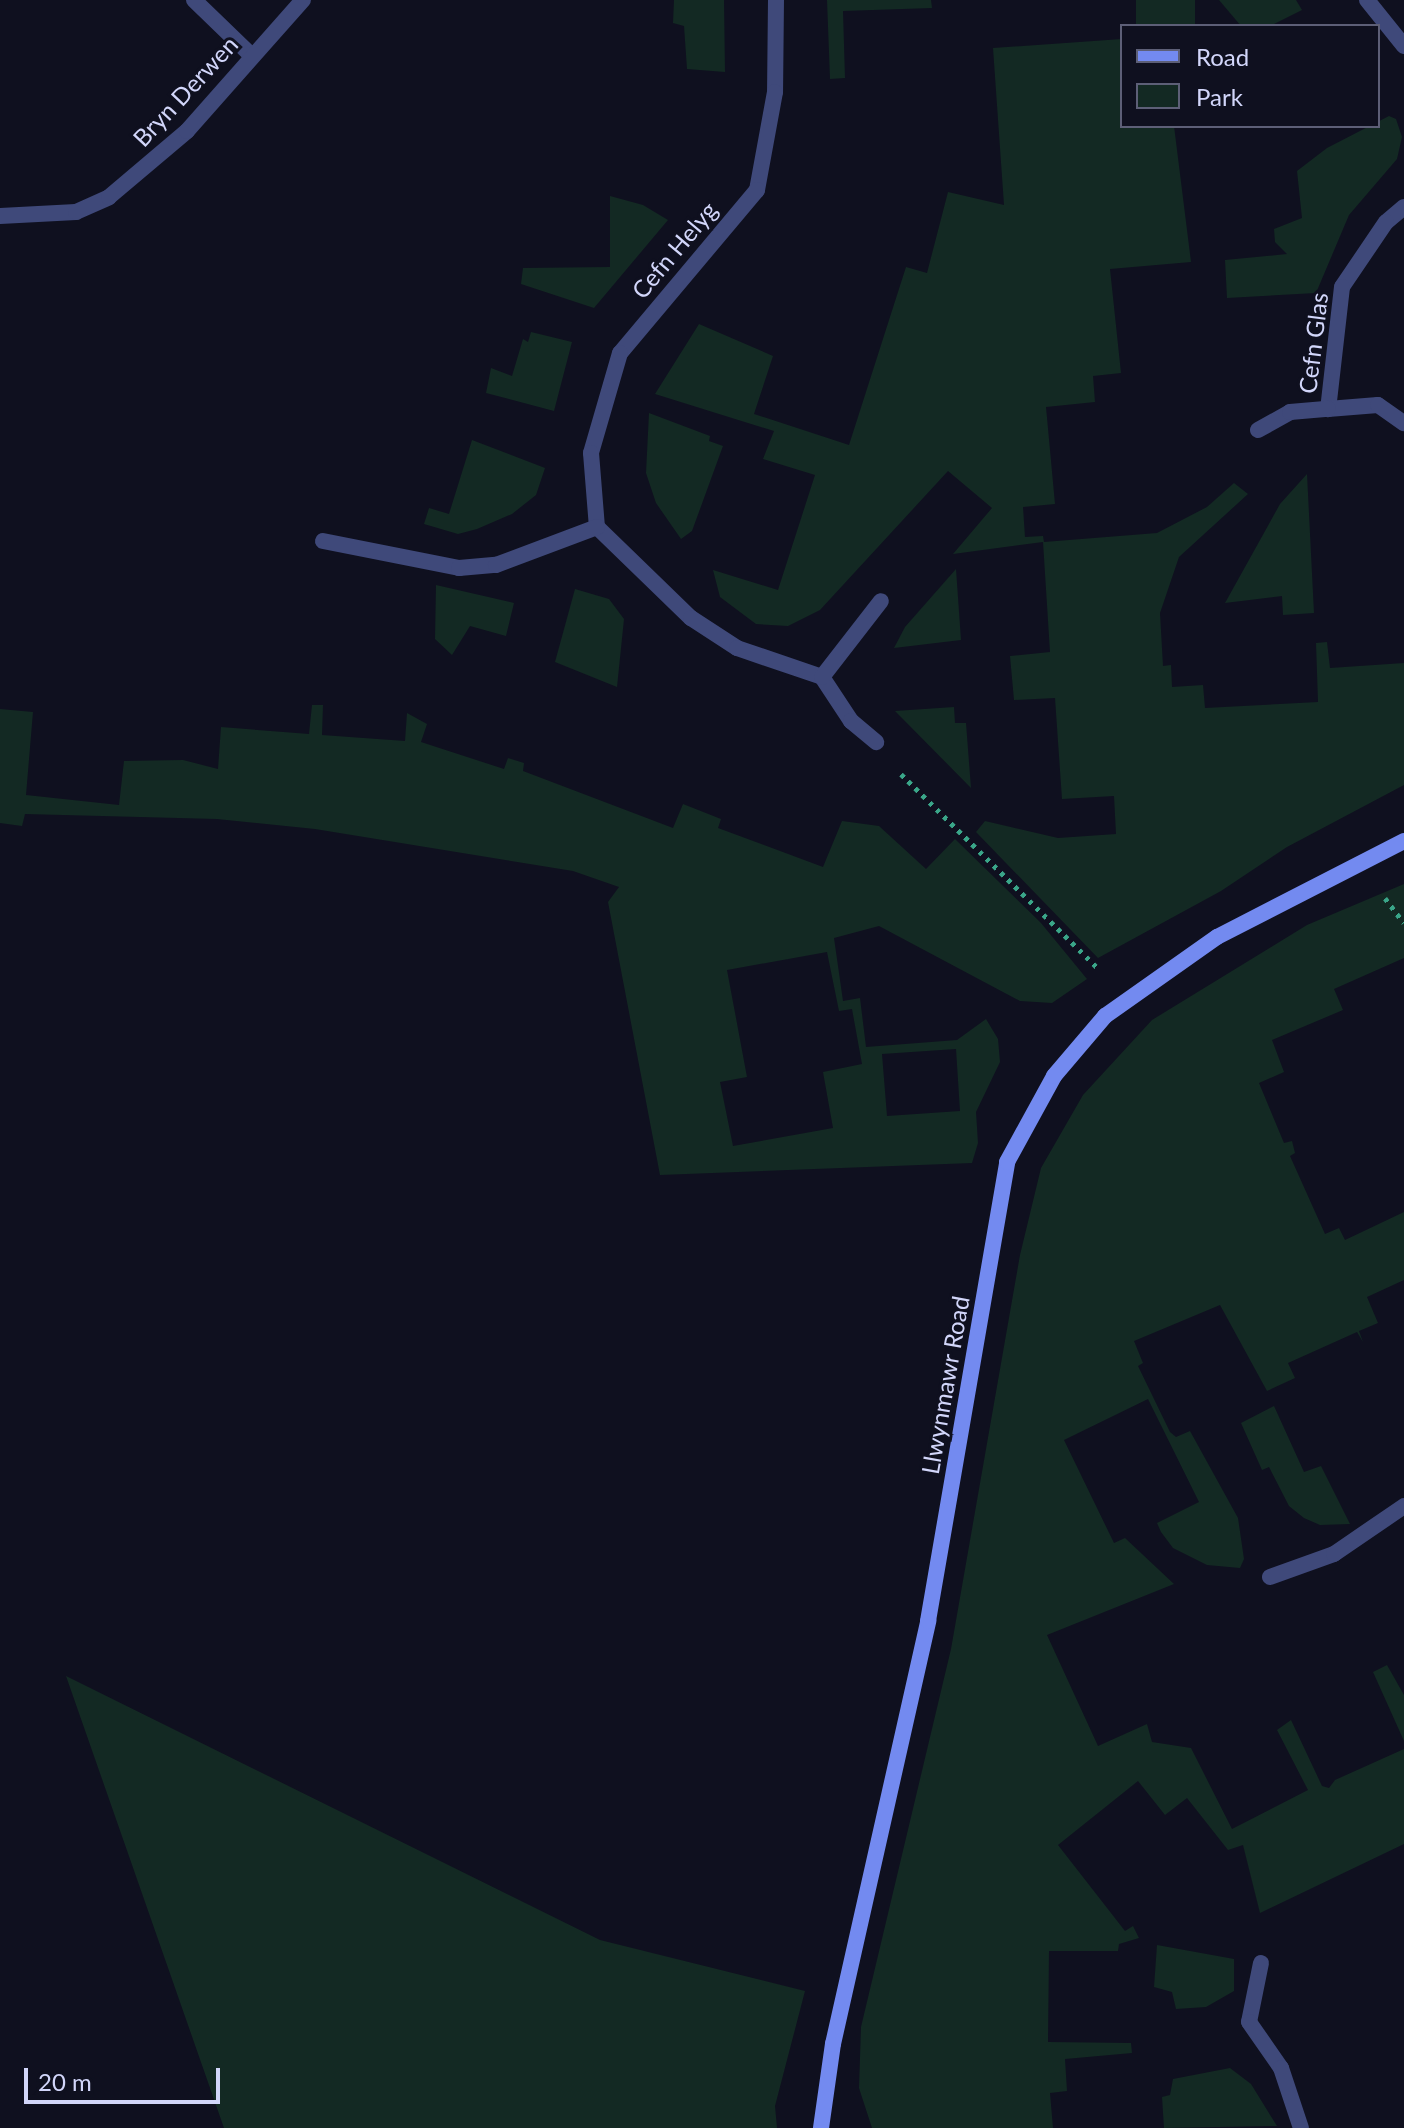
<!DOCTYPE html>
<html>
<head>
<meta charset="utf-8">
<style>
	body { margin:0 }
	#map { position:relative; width:1404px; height:2128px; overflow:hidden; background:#0f101f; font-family:Lato,sans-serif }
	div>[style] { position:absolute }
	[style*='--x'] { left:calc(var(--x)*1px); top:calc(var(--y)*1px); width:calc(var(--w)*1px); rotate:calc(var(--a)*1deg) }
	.green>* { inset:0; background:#132923; transform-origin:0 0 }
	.path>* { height:5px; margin-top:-2.5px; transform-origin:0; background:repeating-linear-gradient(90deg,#3aa689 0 4px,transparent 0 10px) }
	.street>* { height:16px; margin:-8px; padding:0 8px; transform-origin:8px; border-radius:8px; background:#3f497a }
	.secondary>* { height:16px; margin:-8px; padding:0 8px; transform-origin:8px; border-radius:8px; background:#738af0 }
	span { translate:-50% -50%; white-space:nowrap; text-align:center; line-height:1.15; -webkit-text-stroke:6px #0f101f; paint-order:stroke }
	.street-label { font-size:24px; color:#d2d6fa }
	.legend { position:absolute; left:1120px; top:24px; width:260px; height:104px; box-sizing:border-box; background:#0f101f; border:2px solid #5d5f77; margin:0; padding:10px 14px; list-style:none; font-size:24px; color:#d2d6fa }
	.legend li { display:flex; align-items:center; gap:16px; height:40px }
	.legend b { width:40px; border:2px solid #5d5f77 }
	.scale { position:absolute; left:24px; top:2068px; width:196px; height:36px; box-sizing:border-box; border:4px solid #d2d6fa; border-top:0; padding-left:10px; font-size:24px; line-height:28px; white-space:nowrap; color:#d2d6fa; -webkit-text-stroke:6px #0f101f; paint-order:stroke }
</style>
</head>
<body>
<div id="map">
	<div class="green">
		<i style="clip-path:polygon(674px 0,724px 0,725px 72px,687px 69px,684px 26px,673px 23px)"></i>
		<i style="clip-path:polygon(827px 0,931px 0,932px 8px,843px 11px,845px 78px,830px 79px)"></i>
		<i style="left:1136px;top:0;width:59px;height:26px"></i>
		<i style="clip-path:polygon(1219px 0,1296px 0,1302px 10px,1270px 26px,1241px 26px)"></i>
		<i style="clip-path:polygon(1122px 39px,1122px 126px,1174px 126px,1191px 262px,1110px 269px,1121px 373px,1093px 376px,1095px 402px,1046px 407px,1055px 504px,1023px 507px,1025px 537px,1043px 536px,1044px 542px,1157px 533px,1207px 507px,1234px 483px,1248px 494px,1179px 557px,1160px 613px,1163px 666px,1171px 665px,1172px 687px,1203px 685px,1205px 708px,1318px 702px,1316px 643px,1327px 642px,1330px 668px,1404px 663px,1404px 785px,1287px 847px,1221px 891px,1098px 958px,976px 832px,985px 821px,1058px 838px,1116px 834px,1114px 796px,1062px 799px,1055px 698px,1014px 700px,1010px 656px,1050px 652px,1043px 542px,953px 554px,992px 508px,948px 471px,820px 610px,788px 626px,756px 624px,720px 597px,713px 570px,778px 590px,815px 475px,763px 459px,774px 431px,655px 394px,699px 324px,773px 356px,754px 414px,849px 445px,906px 267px,927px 273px,948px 192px,1004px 205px,993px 48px)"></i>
		<i style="clip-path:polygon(1389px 116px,1396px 119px,1402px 137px,1397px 159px,1349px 215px,1316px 293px,1227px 298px,1225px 260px,1287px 254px,1275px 242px,1274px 229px,1302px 218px,1297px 171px,1327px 148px)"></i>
		<i style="clip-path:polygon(610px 196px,643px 205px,668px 220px,594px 308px,521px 284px,523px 268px,610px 267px)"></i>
		<i style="clip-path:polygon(531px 332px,572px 342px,554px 411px,486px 393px,491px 368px,512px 376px,523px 339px,528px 342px)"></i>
		<i style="clip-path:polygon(649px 413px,710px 436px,709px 441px,723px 446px,692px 531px,681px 539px,656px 503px,646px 473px)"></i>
		<i style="clip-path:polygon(472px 440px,545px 468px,536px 495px,512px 514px,477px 529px,458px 534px,424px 524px,429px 508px,449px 514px)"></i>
		<i style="clip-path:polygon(1307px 474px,1314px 613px,1283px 615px,1282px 596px,1225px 603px,1280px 504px)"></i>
		<i style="clip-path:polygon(956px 569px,961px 640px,894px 648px,905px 627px)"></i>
		<i style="clip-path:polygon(436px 585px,514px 603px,506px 636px,470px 626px,452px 655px,435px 639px)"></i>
		<i style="clip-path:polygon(575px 589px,609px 599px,624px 619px,617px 687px,555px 662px)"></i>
		<i style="clip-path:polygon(evenodd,312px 705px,323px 705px,322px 735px,405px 741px,407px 713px,427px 724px,421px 742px,504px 769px,508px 758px,524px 763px,523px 771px,673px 828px,683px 804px,721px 819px,718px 828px,823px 867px,842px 821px,879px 826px,926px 869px,955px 839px,1041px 923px,1087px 979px,1052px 1003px,1020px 1001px,879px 926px,834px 938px,843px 1001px,860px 998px,866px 1047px,957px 1040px,986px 1019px,998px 1039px,1000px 1062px,976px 1112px,978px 1143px,972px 1163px,660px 1175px,608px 902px,619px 887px,573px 871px,315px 829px,217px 819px,25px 814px,22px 826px,0 823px,0 709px,33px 712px,26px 795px,119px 805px,124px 761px,183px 760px,218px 769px,221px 727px,309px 734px,312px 705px,827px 952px,839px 1011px,852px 1009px,862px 1064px,823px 1072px,833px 1128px,733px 1146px,720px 1082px,747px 1077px,727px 970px,827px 952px,312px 705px,956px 1049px,960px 1111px,887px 1116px,882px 1054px,956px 1049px)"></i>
		<i style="clip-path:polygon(954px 707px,955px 723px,966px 723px,971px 788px,895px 711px)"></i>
		<i style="clip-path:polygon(1404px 884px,1404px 958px,1334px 989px,1343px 1010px,1272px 1040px,1284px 1072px,1259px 1083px,1284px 1143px,1292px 1141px,1295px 1153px,1290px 1156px,1325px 1234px,1339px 1228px,1345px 1240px,1404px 1212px,1404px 1280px,1367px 1297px,1378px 1323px,1359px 1331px,1363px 1342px,1357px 1332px,1288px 1363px,1295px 1378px,1267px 1391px,1220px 1305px,1134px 1341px,1143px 1363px,1138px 1366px,1170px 1432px,1176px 1437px,1190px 1431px,1238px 1518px,1244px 1559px,1240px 1568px,1207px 1565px,1173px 1548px,1161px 1532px,1157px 1523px,1199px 1502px,1148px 1399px,1064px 1440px,1114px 1543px,1125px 1538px,1174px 1584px,1047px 1635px,1098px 1746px,1147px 1724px,1152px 1742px,1191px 1748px,1232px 1829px,1308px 1790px,1277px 1730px,1291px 1720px,1322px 1786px,1329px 1788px,1335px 1780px,1404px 1749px,1404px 1844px,1260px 1913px,1243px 1845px,1228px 1850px,1187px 1798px,1165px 1815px,1138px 1781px,1058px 1845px,1125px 1931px,1133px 1926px,1139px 1938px,1119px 1944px,1118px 1951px,1049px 1951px,1048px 2042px,1131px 2043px,1132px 2053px,1065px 2059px,1067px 2091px,1050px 2093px,1053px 2128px,872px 2128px,859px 2088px,861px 2027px,951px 1649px,1020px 1255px,1041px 1168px,1083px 1095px,1152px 1020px,1307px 925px)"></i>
		<i style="clip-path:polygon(1274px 1406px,1304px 1472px,1321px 1466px,1350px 1524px,1320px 1525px,1304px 1518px,1289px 1506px,1269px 1467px,1262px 1470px,1241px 1423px)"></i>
		<i style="clip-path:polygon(1387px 1665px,1404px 1695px,1404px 1741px,1373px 1672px)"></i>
		<i style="clip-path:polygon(66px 1676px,600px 1940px,805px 1991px,775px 2106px,777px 2128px,224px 2128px)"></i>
		<i style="clip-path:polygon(1157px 1945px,1234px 1959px,1234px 1991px,1206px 2007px,1176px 2009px,1172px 1992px,1154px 1987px)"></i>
		<i style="clip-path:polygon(1230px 2068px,1251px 2084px,1277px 2126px,1164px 2128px,1162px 2097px,1170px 2095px,1173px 2079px)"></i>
	</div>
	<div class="path">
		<i style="--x:901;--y:774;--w:278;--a:44.6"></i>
		<i style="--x:1385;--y:898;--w:31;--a:53"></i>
	</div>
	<div class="street">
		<i style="--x:194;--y:0;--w:79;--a:44"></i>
		<i style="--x:776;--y:0;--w:92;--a:90.6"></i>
		<i style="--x:775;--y:92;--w:100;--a:100.4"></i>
		<i style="--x:757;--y:190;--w:213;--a:130"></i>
		<i style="--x:620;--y:353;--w:104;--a:106.2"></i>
		<i style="--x:591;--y:453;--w:74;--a:85.4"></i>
		<i style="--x:597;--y:527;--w:131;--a:44.1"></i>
		<i style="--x:691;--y:618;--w:55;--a:33.1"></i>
		<i style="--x:737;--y:648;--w:90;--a:18.8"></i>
		<i style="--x:822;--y:677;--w:53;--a:56.6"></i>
		<i style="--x:851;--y:721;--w:33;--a:40"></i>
		<i style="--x:1367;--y:0;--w:59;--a:51.2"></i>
		<i style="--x:1404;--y:207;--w:23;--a:140"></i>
		<i style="--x:1386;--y:222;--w:78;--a:124.1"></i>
		<i style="--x:1342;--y:287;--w:123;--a:96.5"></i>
		<i style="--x:1328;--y:409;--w:50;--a:-4.6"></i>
		<i style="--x:1378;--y:405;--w:32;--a:35"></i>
		<i style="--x:0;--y:216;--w:76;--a:-3"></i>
		<i style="--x:76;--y:212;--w:36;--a:-24"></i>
		<i style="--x:109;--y:197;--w:102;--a:-40.2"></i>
		<i style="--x:187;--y:131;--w:175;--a:-48.5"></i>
		<i style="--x:1258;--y:430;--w:37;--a:-29"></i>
		<i style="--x:1290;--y:412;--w:38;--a:-5"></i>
		<i style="--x:323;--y:541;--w:139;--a:11.2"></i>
		<i style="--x:459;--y:568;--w:37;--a:-5"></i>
		<i style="--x:496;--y:565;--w:108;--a:-20.6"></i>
		<i style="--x:822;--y:677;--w:96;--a:-52.2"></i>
		<i style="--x:1270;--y:1577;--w:68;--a:-19.8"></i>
		<i style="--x:1334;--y:1554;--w:85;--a:-34.4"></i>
		<i style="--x:1261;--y:1963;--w:60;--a:101.5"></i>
		<i style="--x:1249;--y:2022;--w:56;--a:55.2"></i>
		<i style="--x:1281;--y:2068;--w:63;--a:71.6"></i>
	</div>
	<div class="secondary">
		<i style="--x:821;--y:2128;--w:85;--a:-81.9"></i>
		<i style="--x:833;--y:2044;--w:434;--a:-77.3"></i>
		<i style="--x:928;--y:1621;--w:466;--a:-80.2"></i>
		<i style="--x:1007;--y:1162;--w:98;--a:-61.3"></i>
		<i style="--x:1054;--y:1076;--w:79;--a:-49.6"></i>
		<i style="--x:1105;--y:1016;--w:137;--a:-35.2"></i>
		<i style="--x:1217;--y:937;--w:210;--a:-27.2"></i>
	</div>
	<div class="street-label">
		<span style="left:185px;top:91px;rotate:-47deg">Bryn Derwen</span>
		<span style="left:674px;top:250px;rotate:-50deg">Cefn Helyg</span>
		<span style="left:1313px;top:343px;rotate:-83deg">Cefn Glas</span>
		<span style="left:945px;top:1385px;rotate:-80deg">Llwynmawr Road</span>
	</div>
	<ul class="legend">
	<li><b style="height:10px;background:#738af0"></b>Road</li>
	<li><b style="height:22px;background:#132923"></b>Park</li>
	</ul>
	<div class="scale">20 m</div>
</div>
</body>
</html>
